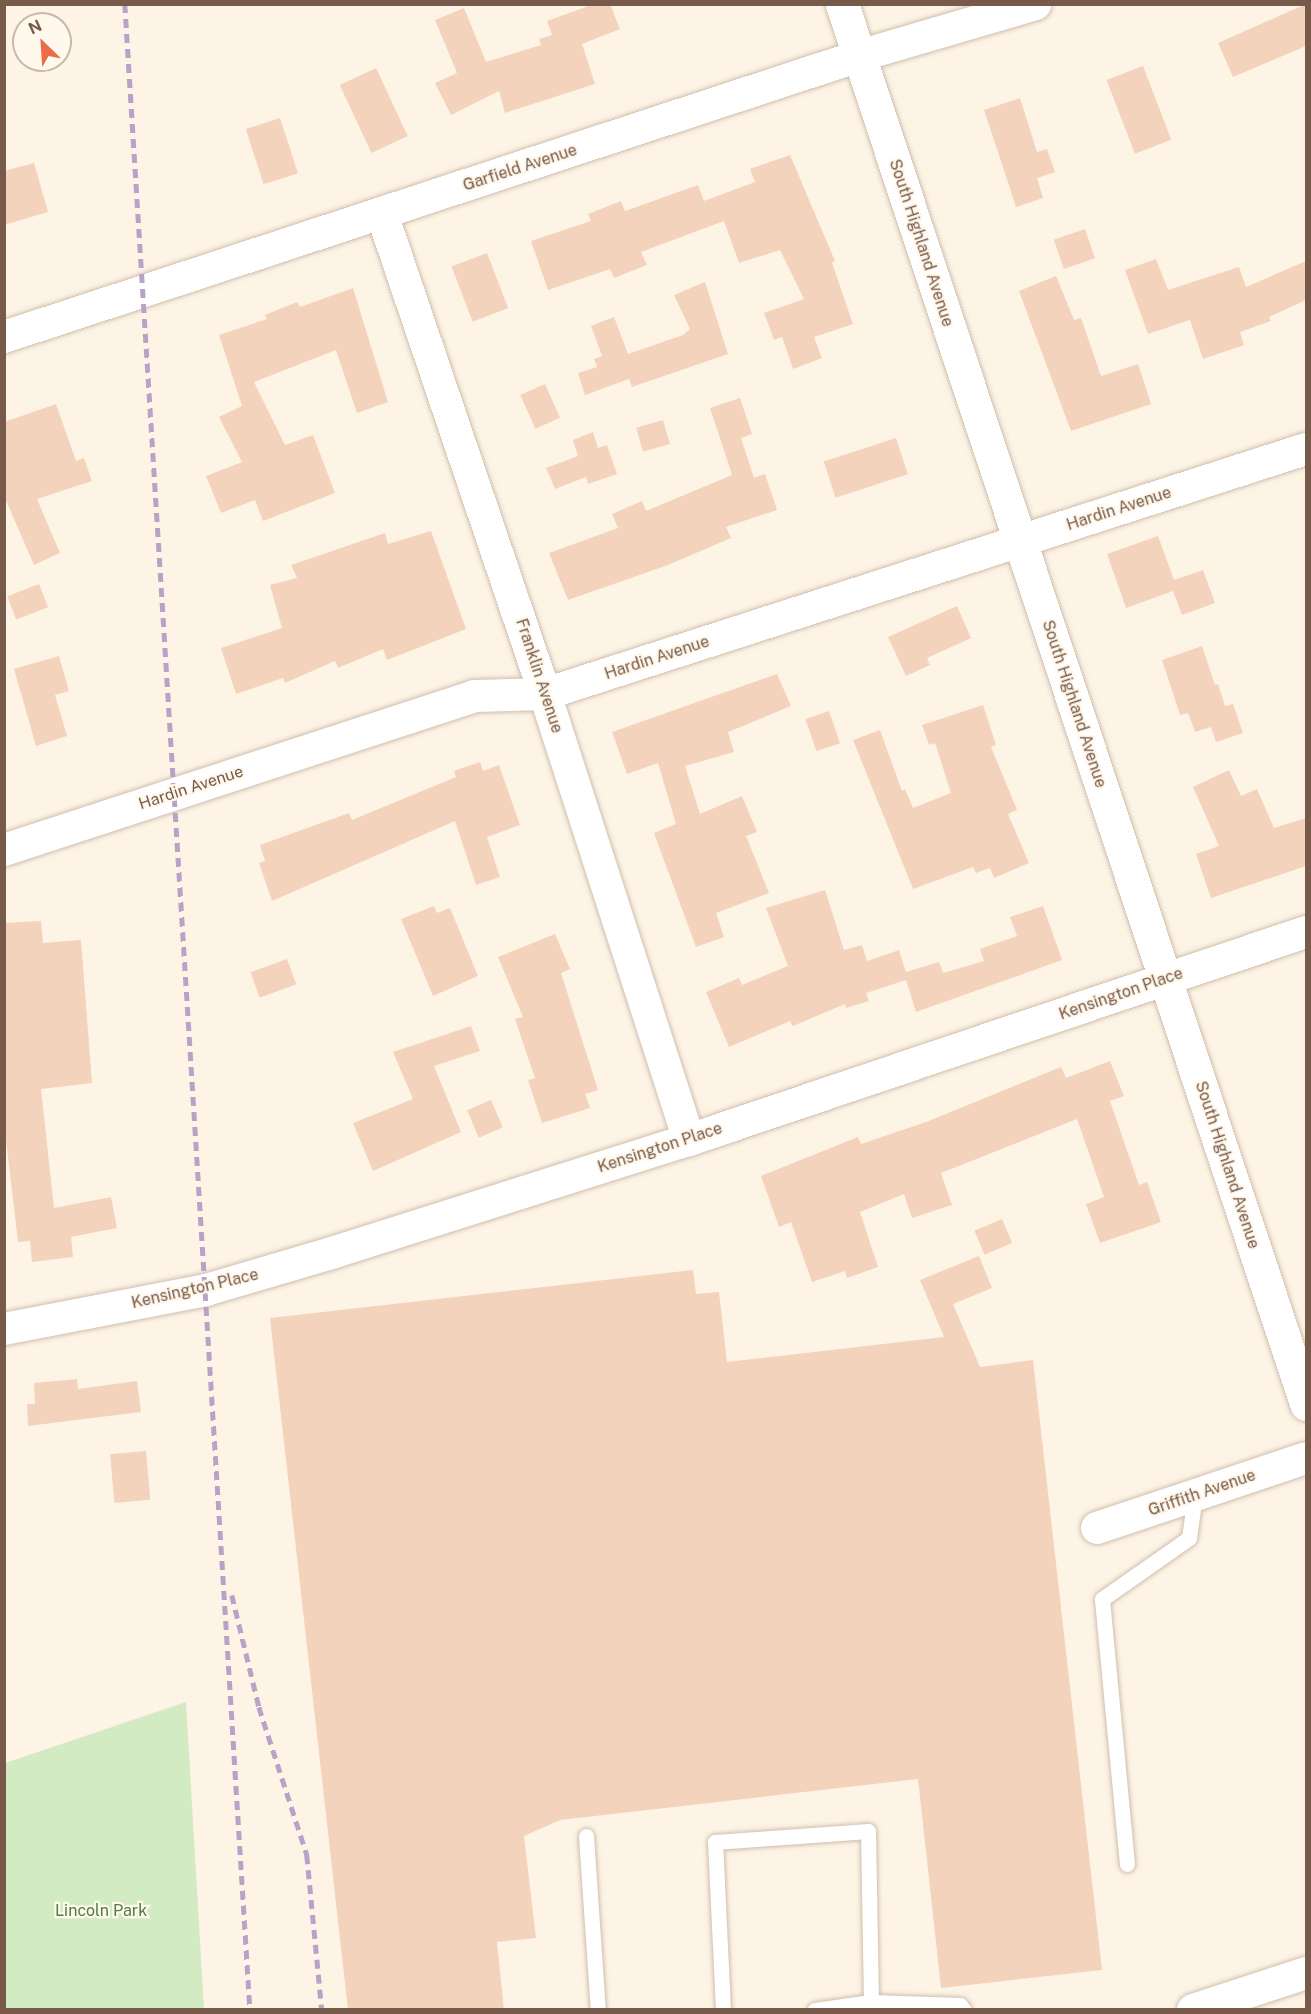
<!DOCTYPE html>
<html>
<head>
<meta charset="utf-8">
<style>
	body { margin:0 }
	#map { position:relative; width:1311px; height:2014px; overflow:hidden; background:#fdf4e6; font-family:"Public Sans",sans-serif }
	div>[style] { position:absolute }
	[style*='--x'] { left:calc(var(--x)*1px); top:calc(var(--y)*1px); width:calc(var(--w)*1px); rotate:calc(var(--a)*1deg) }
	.green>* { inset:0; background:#d3ebc3 }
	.building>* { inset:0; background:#f3d3bc; transform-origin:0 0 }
	.roads { filter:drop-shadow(0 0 2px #d1bead) drop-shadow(0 0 2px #d1bead) }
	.lane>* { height:15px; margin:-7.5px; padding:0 7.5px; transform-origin:7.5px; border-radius:7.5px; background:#fff }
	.street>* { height:32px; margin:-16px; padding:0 16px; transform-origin:16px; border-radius:16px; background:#fff }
	.secondary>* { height:33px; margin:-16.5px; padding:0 16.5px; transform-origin:16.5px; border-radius:16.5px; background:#fff }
	.rail>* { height:4.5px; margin-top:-2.25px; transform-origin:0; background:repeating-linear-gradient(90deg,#b7a3c7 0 9px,transparent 0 15px) }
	span { translate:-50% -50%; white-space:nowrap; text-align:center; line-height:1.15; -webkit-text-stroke:4.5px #fff8ed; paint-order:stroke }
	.street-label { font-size:16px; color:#775a49 }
	.park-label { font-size:16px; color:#527e41 }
	.frame { position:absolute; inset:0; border:6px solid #775a49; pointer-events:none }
	.north { position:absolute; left:12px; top:12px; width:60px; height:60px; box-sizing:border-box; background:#fff8ed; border:2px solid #c9b9ab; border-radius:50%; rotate:335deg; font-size:16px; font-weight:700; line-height:24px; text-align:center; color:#775a49 }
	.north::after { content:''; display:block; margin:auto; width:21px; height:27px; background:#eb6d47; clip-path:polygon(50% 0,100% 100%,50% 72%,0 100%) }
</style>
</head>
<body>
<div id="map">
	<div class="green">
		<i style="clip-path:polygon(186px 1702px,204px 2009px,5px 2009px,5px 1763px)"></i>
	</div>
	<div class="building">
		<i style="clip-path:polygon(594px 4px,610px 4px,620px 29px,582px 44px,595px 84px,505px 113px,499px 91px,451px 115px,435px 83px,457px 73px,435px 20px,464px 8px,486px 62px,541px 45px,539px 39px,552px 35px,547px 21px)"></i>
		<i style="clip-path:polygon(1306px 4px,1306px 46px,1233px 77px,1218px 43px)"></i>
		<i style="left:1143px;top:66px;width:79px;height:39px;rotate:69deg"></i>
		<i style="left:376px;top:68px;width:75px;height:40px;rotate:65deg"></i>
		<i style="clip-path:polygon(1020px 98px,1037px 152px,1047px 149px,1055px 172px,1037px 178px,1043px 198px,1016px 207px,984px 110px)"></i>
		<i style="left:280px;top:118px;width:58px;height:36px;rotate:72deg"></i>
		<i style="clip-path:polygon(790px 155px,835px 261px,832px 263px,853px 324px,814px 337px,822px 358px,793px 369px,782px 337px,774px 340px,764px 313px,804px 299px,780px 250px,739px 263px,724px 221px,641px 252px,647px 265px,614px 278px,610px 269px,548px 290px,531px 241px,591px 221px,588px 214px,621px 201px,625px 211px,698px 185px,704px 201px,755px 182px,750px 169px)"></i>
		<i style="clip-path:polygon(34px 163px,48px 212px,4px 225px,4px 171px)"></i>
		<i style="left:1085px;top:229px;width:31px;height:33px;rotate:71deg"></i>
		<i style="left:487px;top:253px;width:59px;height:38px;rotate:69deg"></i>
		<i style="clip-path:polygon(1156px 259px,1168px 290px,1239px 267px,1246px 287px,1306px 261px,1306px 300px,1269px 317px,1271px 321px,1240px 332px,1244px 345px,1203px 359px,1190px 320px,1148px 334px,1125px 270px)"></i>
		<i style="clip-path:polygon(1056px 276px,1074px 320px,1081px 318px,1101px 376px,1138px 364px,1151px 404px,1071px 431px,1019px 291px)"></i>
		<i style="clip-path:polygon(705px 282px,728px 354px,632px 387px,629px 379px,585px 395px,578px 373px,597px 367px,594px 359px,602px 356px,591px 326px,614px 317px,628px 354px,683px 335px,690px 329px,674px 295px)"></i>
		<i style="clip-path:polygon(353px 288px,388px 402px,357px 413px,336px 350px,254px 382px,285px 445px,313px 435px,335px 493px,263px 521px,255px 500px,221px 513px,206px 476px,242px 462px,219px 417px,242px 406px,219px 335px,267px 319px,265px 315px,297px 302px,300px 307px)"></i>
		<i style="left:545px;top:384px;width:37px;height:27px;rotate:66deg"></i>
		<i style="clip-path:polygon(740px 398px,752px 434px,741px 438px,754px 478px,765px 474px,777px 510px,726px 527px,731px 538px,668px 565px,568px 600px,549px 553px,618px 528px,612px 514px,642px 501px,646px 511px,732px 475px,710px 408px)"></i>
		<i style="clip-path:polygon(56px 404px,76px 461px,84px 458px,92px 481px,37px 499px,60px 553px,34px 565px,4px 496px,4px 422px)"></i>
		<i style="left:663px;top:420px;width:25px;height:28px;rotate:74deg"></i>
		<i style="clip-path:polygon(593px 432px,598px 448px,607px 445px,617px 474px,588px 484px,586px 477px,555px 489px,546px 468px,578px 456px,573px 440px)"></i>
		<i style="left:896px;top:438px;width:38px;height:76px;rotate:72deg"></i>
		<i style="clip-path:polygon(431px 531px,466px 629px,387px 660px,383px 649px,338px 668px,335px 661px,285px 683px,283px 678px,236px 694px,221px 648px,282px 628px,270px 585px,297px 578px,291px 565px,385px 533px,388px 544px)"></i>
		<i style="clip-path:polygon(1158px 536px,1174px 580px,1203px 570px,1215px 603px,1182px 615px,1173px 591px,1126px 608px,1107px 554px)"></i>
		<i style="left:39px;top:584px;width:25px;height:34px;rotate:69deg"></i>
		<i style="clip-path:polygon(957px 606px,971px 638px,927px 658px,930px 665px,906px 676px,888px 637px)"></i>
		<i style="clip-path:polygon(1202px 646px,1215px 685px,1218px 684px,1225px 706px,1233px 704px,1243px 733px,1216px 742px,1211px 727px,1195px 732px,1188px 713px,1180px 715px,1162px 660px)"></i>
		<i style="clip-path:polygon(59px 656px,69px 691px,55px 695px,67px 736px,36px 746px,14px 669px)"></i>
		<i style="clip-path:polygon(777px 674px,791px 706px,728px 732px,734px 752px,685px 766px,700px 814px,742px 796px,757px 832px,746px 836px,769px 893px,716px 913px,724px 937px,696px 947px,654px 833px,676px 824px,658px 763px,627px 774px,612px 732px)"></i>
		<i style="clip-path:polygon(983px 705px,996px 745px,991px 747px,1017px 810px,1008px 814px,1029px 863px,994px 878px,990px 868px,976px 873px,973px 867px,913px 889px,853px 740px,880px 730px,902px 791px,905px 789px,913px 808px,951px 793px,935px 743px,929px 745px,922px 725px)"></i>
		<i style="left:829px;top:711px;width:34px;height:25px;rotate:71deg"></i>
		<i style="clip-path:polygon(480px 762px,483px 771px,499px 765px,520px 825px,487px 837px,500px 877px,476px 885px,455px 821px,272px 901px,259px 863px,265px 861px,260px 845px,349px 813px,352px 820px,456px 777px,454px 771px)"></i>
		<i style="clip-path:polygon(1229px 770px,1241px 796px,1257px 789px,1274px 828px,1306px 818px,1306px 866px,1211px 898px,1196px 854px,1219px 846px,1193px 787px)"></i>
		<i style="clip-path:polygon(825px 890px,844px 950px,862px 945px,867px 961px,899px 950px,906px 972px,939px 962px,943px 973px,984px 961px,980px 949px,1017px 936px,1010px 917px,1043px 906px,1062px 960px,916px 1012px,906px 980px,866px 993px,869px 1001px,846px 1008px,845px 1004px,793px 1026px,790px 1021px,729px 1047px,706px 992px,739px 978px,742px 985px,788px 966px,766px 908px)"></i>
		<i style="clip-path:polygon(434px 906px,437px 913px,450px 908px,478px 976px,433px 996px,401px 919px)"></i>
		<i style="clip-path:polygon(41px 921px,43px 943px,81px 940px,92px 1083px,41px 1089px,54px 1208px,111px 1197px,117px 1228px,71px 1237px,73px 1257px,32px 1262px,30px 1241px,18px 1242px,4px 1123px,4px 923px)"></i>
		<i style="clip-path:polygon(555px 934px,570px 969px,561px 973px,598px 1090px,585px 1094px,590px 1108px,542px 1123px,528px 1080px,535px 1078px,515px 1019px,523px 1017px,498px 957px)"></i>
		<i style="left:287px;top:959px;width:27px;height:39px;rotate:70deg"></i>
		<i style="clip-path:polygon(471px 1026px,480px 1051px,434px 1066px,461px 1132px,373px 1171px,353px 1123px,413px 1099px,393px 1052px)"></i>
		<i style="clip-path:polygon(1110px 1061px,1124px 1096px,1110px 1101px,1139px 1185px,1147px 1182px,1161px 1222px,1100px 1243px,1086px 1204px,1104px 1197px,1077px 1119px,941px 1173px,952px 1205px,912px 1218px,904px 1194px,860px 1212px,878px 1267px,847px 1278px,845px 1271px,812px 1282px,791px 1222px,779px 1227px,761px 1176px,858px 1137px,861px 1144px,926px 1122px,1061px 1067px,1066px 1078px)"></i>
		<i style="left:491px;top:1100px;width:30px;height:26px;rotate:67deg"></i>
		<i style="left:1002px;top:1219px;width:26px;height:30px;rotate:67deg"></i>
		<i style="clip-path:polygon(979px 1256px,992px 1288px,953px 1304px,980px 1367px,1033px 1360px,1102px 1970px,941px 1988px,918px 1779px,560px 1820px,524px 1836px,536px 1938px,497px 1942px,504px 2010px,348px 2010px,270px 1318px,693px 1270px,696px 1294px,719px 1292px,727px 1362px,944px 1337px,920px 1280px)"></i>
		<i style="clip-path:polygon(77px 1379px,78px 1389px,137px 1381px,141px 1412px,28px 1426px,27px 1404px,35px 1404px,34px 1383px)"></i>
		<i style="left:146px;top:1451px;width:49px;height:36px;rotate:85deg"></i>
	</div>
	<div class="roads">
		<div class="lane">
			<i style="--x:586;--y:1836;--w:174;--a:86.1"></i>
			<i style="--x:1127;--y:1864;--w:266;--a:-95.4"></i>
			<i style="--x:1102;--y:1599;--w:106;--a:-35"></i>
			<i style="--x:1189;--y:1538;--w:43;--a:-82.1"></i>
			<i style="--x:871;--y:2002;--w:89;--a:1.9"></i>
			<i style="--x:960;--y:2005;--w:6;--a:51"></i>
			<i style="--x:723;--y:2010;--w:168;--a:-92.7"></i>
			<i style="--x:715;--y:1842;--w:153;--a:-4.1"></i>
			<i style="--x:868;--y:1831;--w:171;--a:89"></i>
			<i style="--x:871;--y:2002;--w:57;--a:171.9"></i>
		</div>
		<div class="street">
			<i style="--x:382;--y:214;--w:507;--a:71.24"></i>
			<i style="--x:545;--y:694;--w:469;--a:72.1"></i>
			<i style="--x:4;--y:337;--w:900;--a:-18.19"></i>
			<i style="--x:859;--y:56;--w:184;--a:-16.4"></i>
			<i style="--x:4;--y:850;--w:495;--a:-18.1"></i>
			<i style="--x:474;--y:696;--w:71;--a:-1.6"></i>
			<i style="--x:545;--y:694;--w:799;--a:-17.85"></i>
			<i style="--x:4;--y:1329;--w:206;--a:-10.9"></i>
			<i style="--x:206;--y:1290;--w:134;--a:-16.4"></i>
			<i style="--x:335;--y:1252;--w:371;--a:-17.6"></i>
			<i style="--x:689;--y:1140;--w:651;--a:-18.63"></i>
			<i style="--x:1097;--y:1528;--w:220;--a:-18.5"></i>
			<i style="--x:1193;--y:2010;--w:119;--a:-18.1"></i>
		</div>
		<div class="secondary">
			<i style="--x:842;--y:4;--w:1475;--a:71.66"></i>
		</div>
	</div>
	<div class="rail">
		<i style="--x:125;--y:4;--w:2010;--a:86.43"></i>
		<i style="--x:232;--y:1595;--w:115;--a:76.4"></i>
		<i style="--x:259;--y:1707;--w:156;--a:72"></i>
		<i style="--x:307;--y:1855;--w:156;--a:84.5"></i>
	</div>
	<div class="street-label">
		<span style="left:520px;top:168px;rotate:-18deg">Garfield Avenue</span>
		<span style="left:921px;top:243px;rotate:72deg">South Highland Avenue</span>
		<span style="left:1119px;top:509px;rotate:-18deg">Hardin Avenue</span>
		<span style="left:657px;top:658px;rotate:-18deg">Hardin Avenue</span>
		<span style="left:539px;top:676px;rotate:72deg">Franklin Avenue</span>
		<span style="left:1074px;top:704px;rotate:72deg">South Highland Avenue</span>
		<span style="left:191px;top:788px;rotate:-18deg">Hardin Avenue</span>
		<span style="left:1121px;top:994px;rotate:-19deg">Kensington Place</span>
		<span style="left:660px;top:1148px;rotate:-18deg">Kensington Place</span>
		<span style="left:1227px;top:1165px;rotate:72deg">South Highland Avenue</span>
		<span style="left:195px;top:1289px;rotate:-13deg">Kensington Place</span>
		<span style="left:1202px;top:1493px;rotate:-19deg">Griffith Avenue</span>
	</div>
	<div class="park-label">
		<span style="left:101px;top:1911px">Lincoln Park</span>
	</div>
	<div class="frame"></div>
	<div class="north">N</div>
</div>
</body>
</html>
